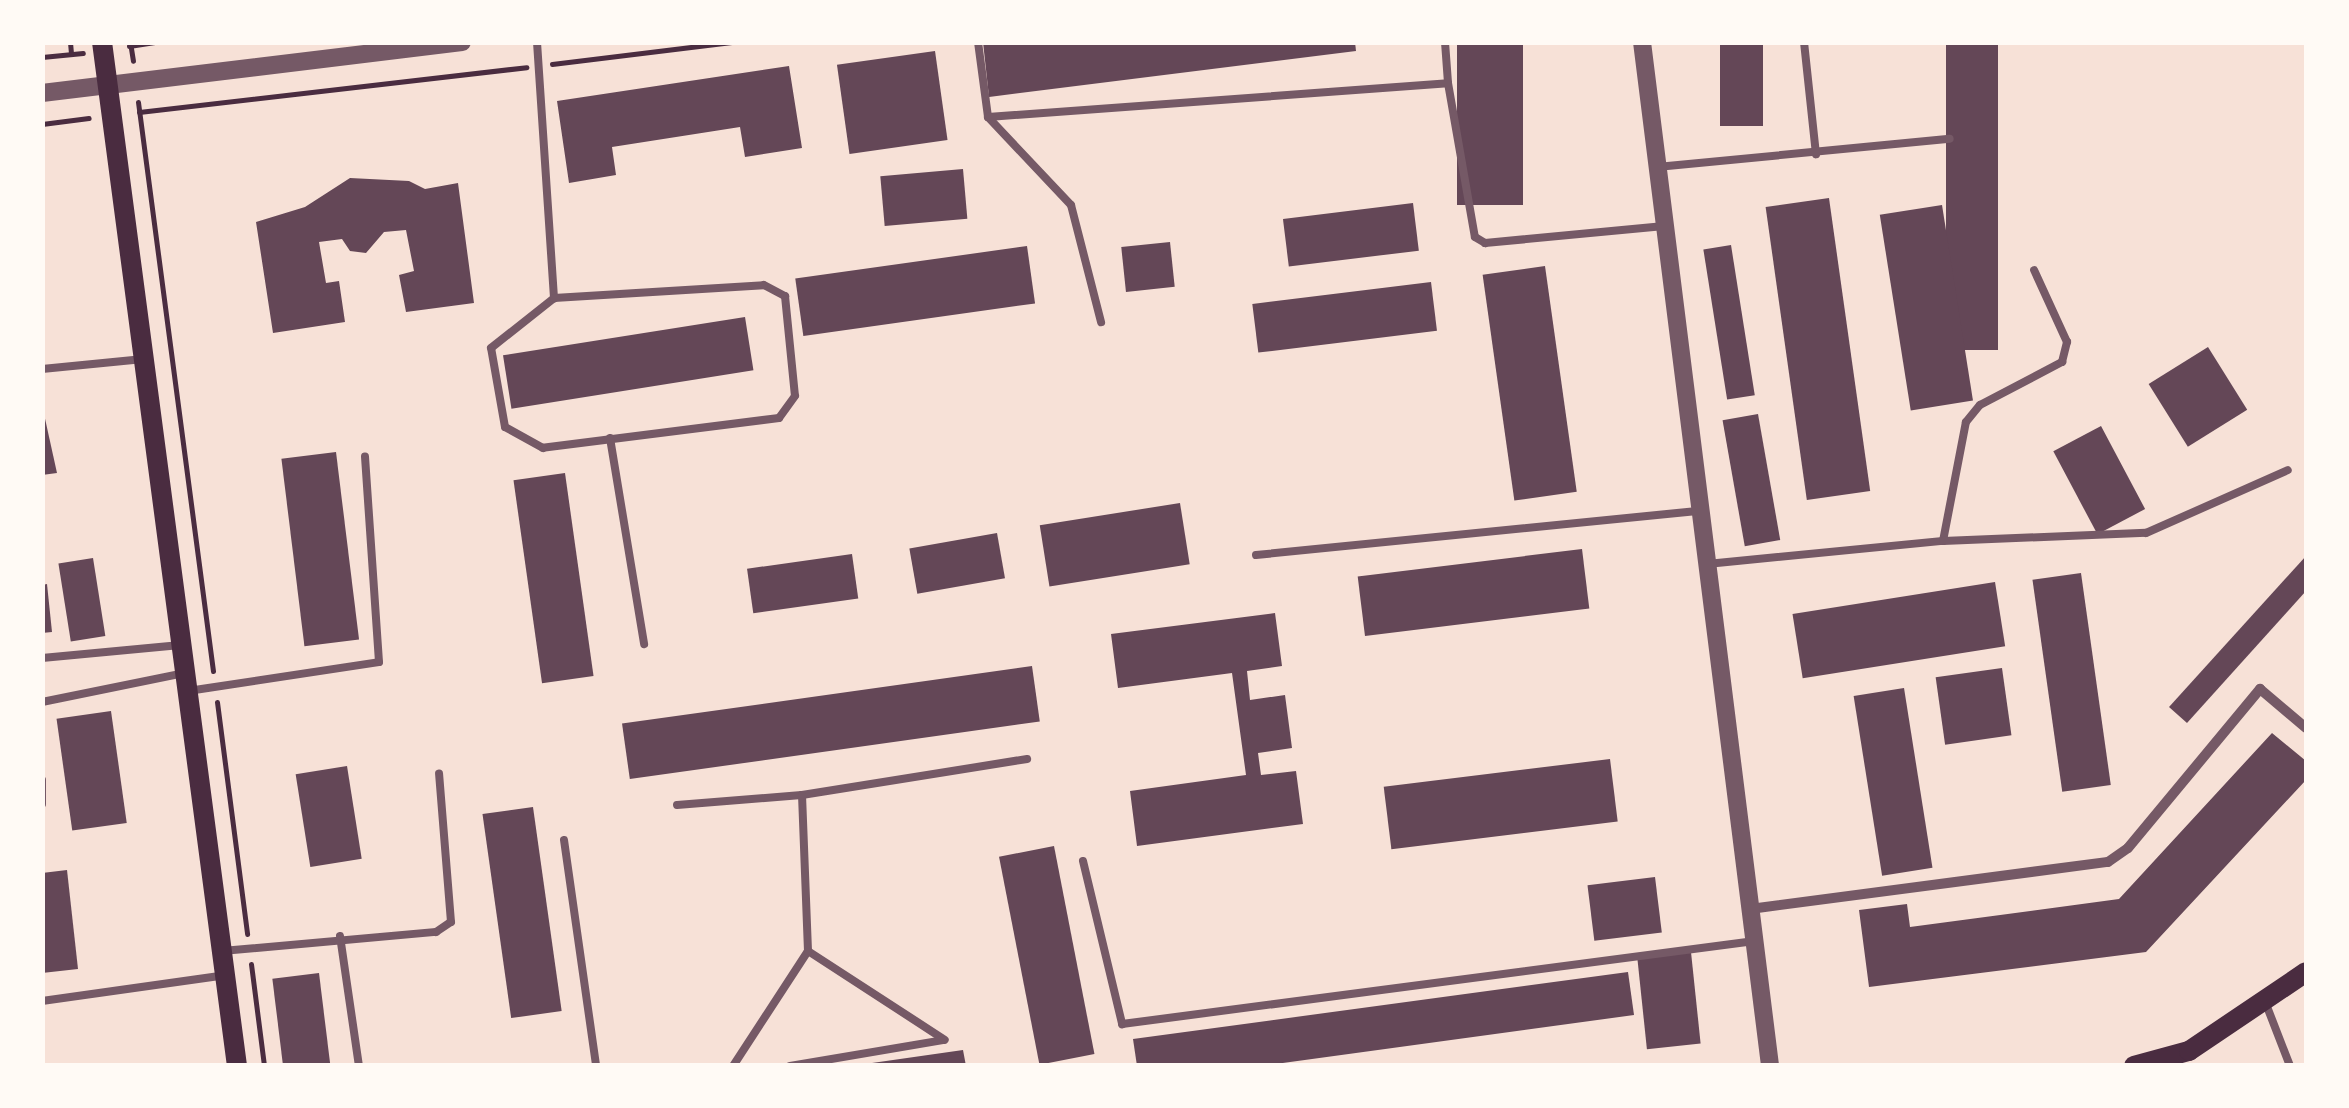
<!DOCTYPE html>
<html>
<head>
<meta charset="utf-8">
<style>
	body { margin:0 }
	#map { position:relative; width:2349px; height:1108px; overflow:hidden; background:#f7e1d7; font-family:"PT Sans Narrow",sans-serif }
	div>[style] { position:absolute }
	[style*='--x'] { left:calc(var(--x)*1px); top:calc(var(--y)*1px); width:calc(var(--w)*1px); rotate:calc(var(--a)*1deg) }
	.building>* { inset:0; background:#644757; transform-origin:0 0 }
	.path>* { height:5px; margin:-2.5px; padding:0 2.5px; transform-origin:2.5px; border-radius:2.5px; background:#4a2c40 }
	.service>* { height:8px; margin:-4px; padding:0 4px; transform-origin:4px; border-radius:4px; background:#755966 }
	.minor>* { height:10px; margin:-5px; padding:0 5px; transform-origin:5px; border-radius:5px; background:#755966 }
	.tertiary>* { height:18px; margin:-9px; padding:0 9px; transform-origin:9px; border-radius:9px; background:#755966 }
	.secondary>* { height:20px; margin:-10px; padding:0 10px; transform-origin:10px; border-radius:10px; background:#4a2c40 }
	span { translate:-50% -50%; white-space:nowrap; text-align:center; line-height:1.15; -webkit-text-stroke:10px #fffaf5; paint-order:stroke }
	.frame { position:absolute; inset:0; border:45px solid #fffaf5; pointer-events:none }
</style>
</head>
<body>
<div id="map">
	<div class="building">
		<i style="clip-path:polygon(983px 42px,1355px 42px,1356px 51px,989px 97px)"></i>
		<i style="left:1457px;top:42px;width:66px;height:163px"></i>
		<i style="left:1720px;top:42px;width:43px;height:84px"></i>
		<i style="left:1946px;top:42px;width:52px;height:308px"></i>
		<i style="left:935px;top:51px;width:90px;height:99px;rotate:82deg"></i>
		<i style="clip-path:polygon(789px 66px,802px 148px,745px 157px,740px 127px,612px 147px,616px 175px,569px 183px,557px 101px)"></i>
		<i style="left:963px;top:169px;width:50px;height:83px;rotate:85deg"></i>
		<i style="clip-path:polygon(350px 178px,409px 181px,425px 189px,458px 183px,474px 303px,406px 312px,399px 275px,414px 271px,406px 230px,384px 232px,366px 253px,350px 251px,342px 239px,319px 242px,326px 283px,339px 281px,345px 322px,273px 333px,256px 222px,305px 207px)"></i>
		<i style="left:1829px;top:198px;width:296px;height:64px;rotate:82deg"></i>
		<i style="left:1413px;top:203px;width:48px;height:131px;rotate:83deg"></i>
		<i style="left:1942px;top:205px;width:198px;height:63px;rotate:81deg"></i>
		<i style="left:1170px;top:242px;width:45px;height:49px;rotate:84deg"></i>
		<i style="left:1731px;top:245px;width:152px;height:28px;rotate:81deg"></i>
		<i style="left:1027px;top:246px;width:58px;height:234px;rotate:82deg"></i>
		<i style="left:1545px;top:266px;width:228px;height:63px;rotate:82deg"></i>
		<i style="left:1431px;top:282px;width:49px;height:180px;rotate:83deg"></i>
		<i style="left:745px;top:317px;width:54px;height:245px;rotate:81deg"></i>
		<i style="left:2208px;top:347px;width:74px;height:70px;rotate:58deg"></i>
		<i style="clip-path:polygon(42px 405px,57px 473px,42px 475px)"></i>
		<i style="left:1758px;top:414px;width:128px;height:36px;rotate:80deg"></i>
		<i style="left:2101px;top:426px;width:94px;height:54px;rotate:62deg"></i>
		<i style="left:336px;top:452px;width:189px;height:55px;rotate:83deg"></i>
		<i style="left:565px;top:473px;width:205px;height:52px;rotate:82deg"></i>
		<i style="left:1180px;top:503px;width:62px;height:142px;rotate:81deg"></i>
		<i style="left:997px;top:533px;width:46px;height:89px;rotate:80deg"></i>
		<i style="left:1582px;top:549px;width:60px;height:226px;rotate:83deg"></i>
		<i style="left:852px;top:554px;width:45px;height:106px;rotate:82deg"></i>
		<i style="clip-path:polygon(2306px 556px,2306px 591px,2187px 723px,2169px 707px)"></i>
		<i style="left:93px;top:558px;width:79px;height:35px;rotate:81deg"></i>
		<i style="left:2081px;top:573px;width:214px;height:49px;rotate:82deg"></i>
		<i style="left:1995px;top:582px;width:65px;height:205px;rotate:81deg"></i>
		<i style="clip-path:polygon(47px 584px,52px 632px,42px 633px,42px 585px)"></i>
		<i style="clip-path:polygon(1275px 613px,1282px 666px,1247px 671px,1250px 700px,1285px 695px,1292px 748px,1258px 753px,1261px 775px,1296px 771px,1303px 824px,1137px 846px,1130px 791px,1246px 775px,1232px 673px,1118px 688px,1111px 634px)"></i>
		<i style="left:1032px;top:666px;width:56px;height:414px;rotate:82deg"></i>
		<i style="left:2002px;top:668px;width:68px;height:67px;rotate:82deg"></i>
		<i style="left:1904px;top:688px;width:182px;height:51px;rotate:81deg"></i>
		<i style="left:111px;top:711px;width:113px;height:55px;rotate:82deg"></i>
		<i style="clip-path:polygon(2272px 733px,2306px 761px,2306px 780px,2146px 952px,1869px 987px,1859px 910px,1907px 904px,1910px 927px,2119px 899px)"></i>
		<i style="left:1610px;top:759px;width:63px;height:228px;rotate:83deg"></i>
		<i style="left:347px;top:766px;width:94px;height:52px;rotate:81deg"></i>
		<i style="left:533px;top:807px;width:206px;height:51px;rotate:82deg"></i>
		<i style="left:1054px;top:846px;width:212px;height:56px;rotate:79deg"></i>
		<i style="clip-path:polygon(67px 870px,78px 969px,42px 973px,42px 873px)"></i>
		<i style="left:1655px;top:877px;width:56px;height:68px;rotate:83deg"></i>
		<i style="left:1691px;top:952px;width:92px;height:54px;rotate:84deg"></i>
		<i style="clip-path:polygon(1628px 972px,1634px 1015px,1261px 1066px,1137px 1066px,1133px 1039px)"></i>
		<i style="left:319px;top:973px;width:94px;height:47px;rotate:83deg"></i>
		<i style="clip-path:polygon(963px 1050px,966px 1066px,873px 1066px,872px 1063px)"></i>
	</div>
	<div class="path">
		<i style="--x:70;--y:42;--w:12;--a:85"></i>
		<i style="--x:130;--y:42;--w:19;--a:81"></i>
		<i style="--x:129;--y:46;--w:26;--a:-9"></i>
		<i style="--x:42;--y:57;--w:41;--a:-5.6"></i>
		<i style="--x:552;--y:64;--w:181;--a:-7"></i>
		<i style="--x:138;--y:102;--w:574;--a:82.49"></i>
		<i style="--x:139;--y:112;--w:390;--a:-6.6"></i>
		<i style="--x:42;--y:124;--w:47;--a:-7.3"></i>
		<i style="--x:217;--y:702;--w:234;--a:82.6"></i>
		<i style="--x:251;--y:964;--w:103;--a:82.7"></i>
	</div>
	<div class="service">
		<i style="--x:537;--y:42;--w:257;--a:86.2"></i>
		<i style="--x:978;--y:42;--w:76;--a:82.4"></i>
		<i style="--x:988;--y:117;--w:121;--a:46.7"></i>
		<i style="--x:1071;--y:205;--w:121;--a:75.6"></i>
		<i style="--x:1445;--y:42;--w:41;--a:85.8"></i>
		<i style="--x:1804;--y:42;--w:113;--a:83.9"></i>
		<i style="--x:988;--y:117;--w:461;--a:-4.2"></i>
		<i style="--x:1448;--y:83;--w:156;--a:80.1"></i>
		<i style="--x:1475;--y:237;--w:12;--a:31"></i>
		<i style="--x:1485;--y:243;--w:180;--a:-5.4"></i>
		<i style="--x:1657;--y:167;--w:294;--a:-5.5"></i>
		<i style="--x:764;--y:285;--w:24;--a:28"></i>
		<i style="--x:785;--y:296;--w:100;--a:84.3"></i>
		<i style="--x:795;--y:396;--w:27;--a:126"></i>
		<i style="--x:779;--y:418;--w:238;--a:172.8"></i>
		<i style="--x:543;--y:448;--w:43;--a:-151.1"></i>
		<i style="--x:505;--y:427;--w:80;--a:-100"></i>
		<i style="--x:491;--y:348;--w:80;--a:-38.4"></i>
		<i style="--x:554;--y:298;--w:210;--a:-3.5"></i>
		<i style="--x:42;--y:369;--w:102;--a:-5.6"></i>
		<i style="--x:610;--y:438;--w:209;--a:80.6"></i>
		<i style="--x:1943;--y:541;--w:121;--a:-79.1"></i>
		<i style="--x:1966;--y:422;--w:22;--a:-51"></i>
		<i style="--x:1980;--y:405;--w:93;--a:-27.7"></i>
		<i style="--x:2062;--y:362;--w:21;--a:-76"></i>
		<i style="--x:2067;--y:342;--w:79;--a:-114.6"></i>
		<i style="--x:1256;--y:555;--w:446;--a:-5.7"></i>
		<i style="--x:1707;--y:564;--w:237;--a:-5.6"></i>
		<i style="--x:1943;--y:541;--w:203;--a:-2.3"></i>
		<i style="--x:2146;--y:533;--w:155;--a:-23.9"></i>
		<i style="--x:42;--y:658;--w:139;--a:-5.4"></i>
		<i style="--x:188;--y:691;--w:193;--a:-8.6"></i>
		<i style="--x:379;--y:662;--w:206;--a:-93.9"></i>
		<i style="--x:42;--y:702;--w:146;--a:-11.5"></i>
		<i style="--x:42;--y:780;--w:24;--a:90"></i>
		<i style="--x:677;--y:805;--w:125;--a:-4.6"></i>
		<i style="--x:802;--y:795;--w:228;--a:-9.1"></i>
		<i style="--x:564;--y:840;--w:228;--a:81.9"></i>
		<i style="--x:1083;--y:861;--w:168;--a:76.5"></i>
		<i style="--x:1122;--y:1024;--w:638;--a:-7.47"></i>
		<i style="--x:340;--y:936;--w:131;--a:81.7"></i>
		<i style="--x:222;--y:951;--w:215;--a:-5.1"></i>
		<i style="--x:436;--y:932;--w:18;--a:-34"></i>
		<i style="--x:451;--y:922;--w:149;--a:-94.6"></i>
		<i style="--x:808;--y:951;--w:163;--a:33"></i>
		<i style="--x:42;--y:1001;--w:181;--a:-8"></i>
		<i style="--x:2266;--y:1004;--w:66;--a:68.8"></i>
		<i style="--x:733;--y:1066;--w:137;--a:-56.9"></i>
		<i style="--x:808;--y:951;--w:156;--a:-92.2"></i>
		<i style="--x:790;--y:1066;--w:155;--a:-9.6"></i>
	</div>
	<div class="minor">
		<i style="--x:1750;--y:909;--w:361;--a:-7.5"></i>
		<i style="--x:2108;--y:862;--w:24;--a:-35"></i>
		<i style="--x:2128;--y:848;--w:207;--a:-50.3"></i>
		<i style="--x:2260;--y:689;--w:60;--a:40.3"></i>
	</div>
	<div class="tertiary">
		<i style="--x:1642;--y:42;--w:1032;--a:82.87"></i>
		<i style="--x:42;--y:93;--w:423;--a:-6.9"></i>
	</div>
	<div class="secondary">
		<i style="--x:102;--y:42;--w:1033;--a:82.49"></i>
		<i style="--x:2134;--y:1066;--w:57;--a:-15.3"></i>
		<i style="--x:2189;--y:1051;--w:141;--a:-34"></i>
	</div>
	<div class="frame"></div>
</div>
</body>
</html>
